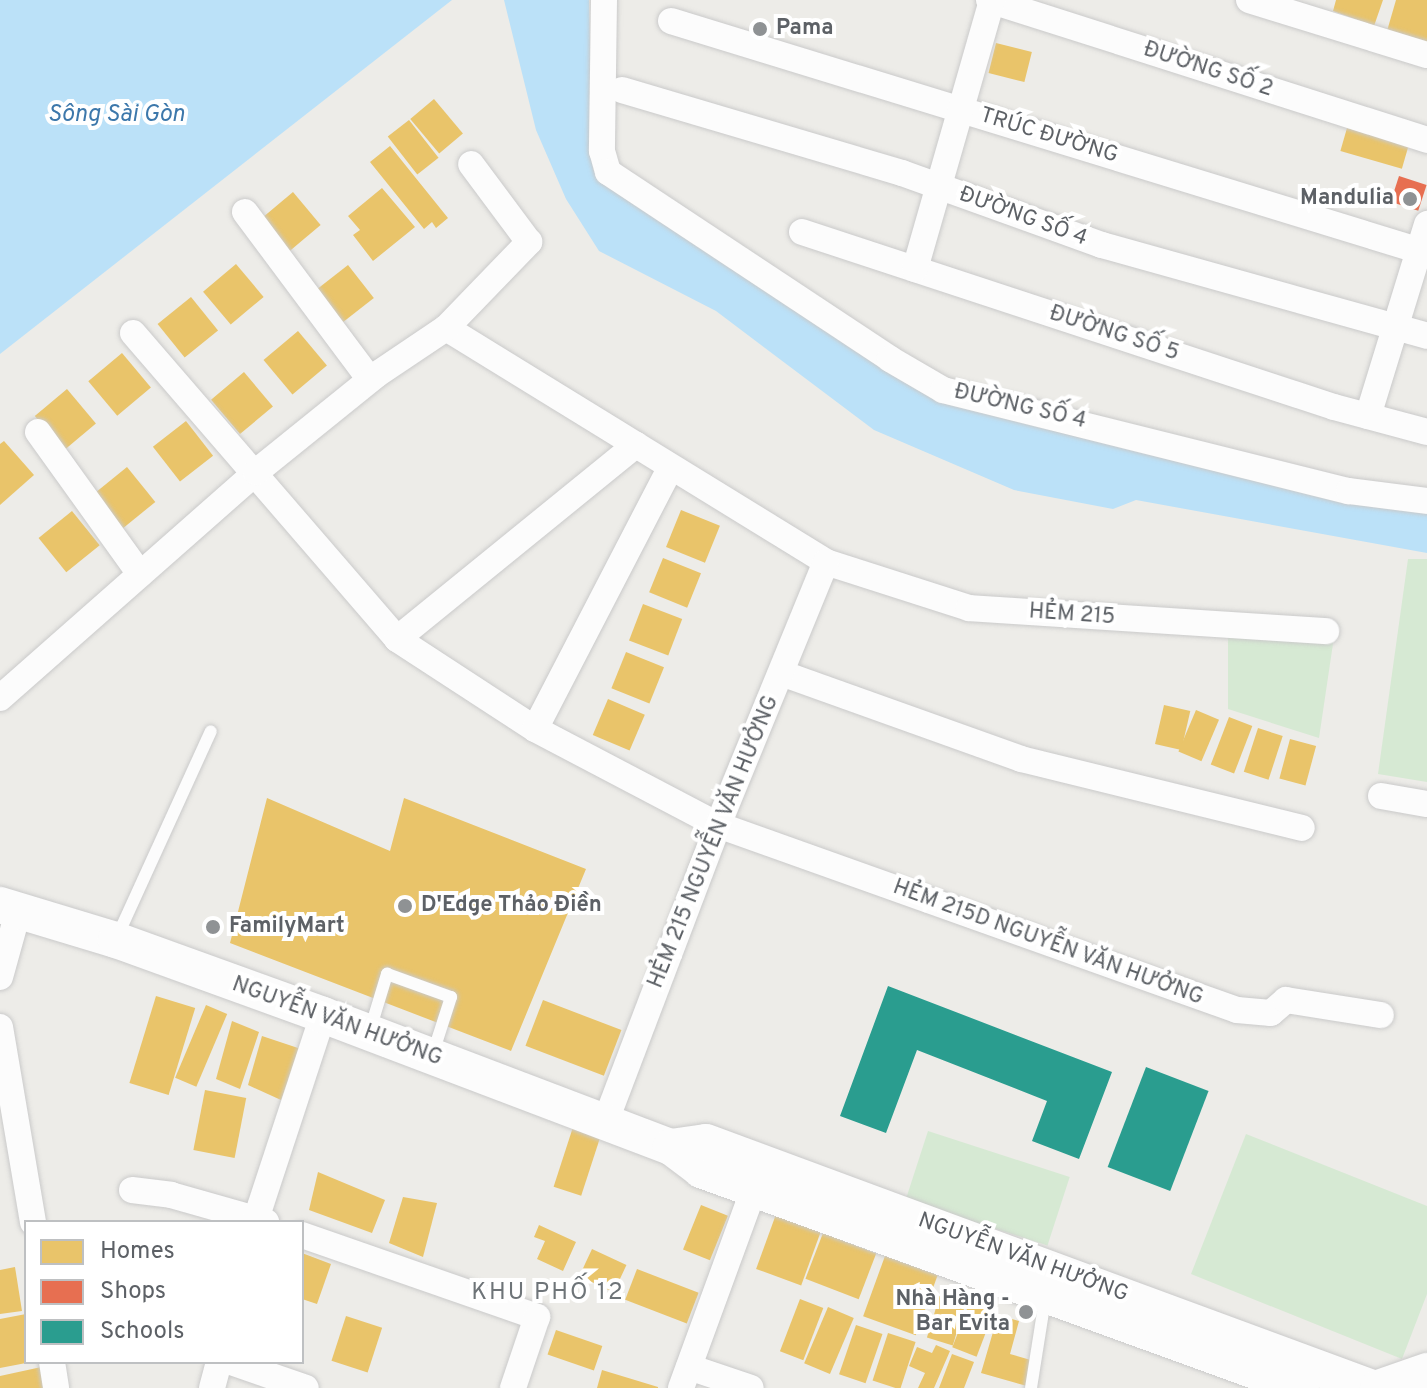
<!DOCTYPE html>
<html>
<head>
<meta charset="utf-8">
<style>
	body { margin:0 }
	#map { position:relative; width:1427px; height:1388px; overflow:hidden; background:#edece8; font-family:Overpass,sans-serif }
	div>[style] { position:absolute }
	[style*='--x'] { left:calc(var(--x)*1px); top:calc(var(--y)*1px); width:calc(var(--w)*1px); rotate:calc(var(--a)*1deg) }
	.green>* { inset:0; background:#d6e9d3; transform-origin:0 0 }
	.water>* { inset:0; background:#bbe1f8 }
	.homes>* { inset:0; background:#e9c46a; transform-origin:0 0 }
	.shops>* { inset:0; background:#e76f51; transform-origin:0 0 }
	.schools>* { inset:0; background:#2a9d8f; transform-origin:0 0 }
	.roads { filter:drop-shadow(0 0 2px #cacaca) drop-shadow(0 0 2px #cacaca) }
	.lane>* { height:12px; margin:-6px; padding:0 6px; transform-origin:6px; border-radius:6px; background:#fcfcfc }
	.street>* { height:26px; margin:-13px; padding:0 13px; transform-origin:13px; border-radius:13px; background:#fcfcfc }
	.secondary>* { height:36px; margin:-18px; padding:0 18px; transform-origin:18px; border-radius:18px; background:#fcfcfc }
	.dots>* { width:22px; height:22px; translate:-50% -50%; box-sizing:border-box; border:4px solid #fff; border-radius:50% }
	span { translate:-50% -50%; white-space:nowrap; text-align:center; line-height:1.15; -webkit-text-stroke:8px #fff; paint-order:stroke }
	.poi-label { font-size:22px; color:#5d6166; font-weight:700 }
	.left { translate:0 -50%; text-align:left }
	.right { translate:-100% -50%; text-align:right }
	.street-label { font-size:22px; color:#5d6166 }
	.water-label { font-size:24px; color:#3d78ab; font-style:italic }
	.neighbourhood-label { font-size:24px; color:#6e7478; letter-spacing:2px }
	.legend { position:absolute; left:24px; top:1220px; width:280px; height:144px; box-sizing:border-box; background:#fff; border:2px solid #bec0c2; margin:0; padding:10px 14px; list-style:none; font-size:24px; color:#5d6166 }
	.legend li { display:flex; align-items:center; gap:16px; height:40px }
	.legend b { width:40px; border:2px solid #bec0c2 }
</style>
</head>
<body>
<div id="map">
	<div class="green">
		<i style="clip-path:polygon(1408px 559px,1427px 559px,1427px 782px,1378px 774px)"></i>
		<i style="clip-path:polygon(1228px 633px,1334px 637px,1319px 738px,1228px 709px)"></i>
		<i style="left:928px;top:1131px;width:149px;height:72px;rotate:18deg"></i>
		<i style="clip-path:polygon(1246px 1134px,1427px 1206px,1427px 1294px,1402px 1359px,1191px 1274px)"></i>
	</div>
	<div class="water">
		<i style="clip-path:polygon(0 0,452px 0,0 354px)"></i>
		<i style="clip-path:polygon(504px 0,589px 0,593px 170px,943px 402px,1427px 505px,1427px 553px,1136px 500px,1113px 509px,1014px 490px,874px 430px,716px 311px,599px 251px,566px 199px,536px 130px)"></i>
	</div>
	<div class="homes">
		<i style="clip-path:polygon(1336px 0,1383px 0,1374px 26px,1333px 11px)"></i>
		<i style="clip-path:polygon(1396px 0,1427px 0,1427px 43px,1387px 31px)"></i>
		<i style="left:996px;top:43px;width:37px;height:31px;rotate:14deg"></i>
		<i style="left:434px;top:99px;width:45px;height:31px;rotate:50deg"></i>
		<i style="left:409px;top:120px;width:48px;height:27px;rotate:52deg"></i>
		<i style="left:1347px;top:128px;width:64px;height:24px;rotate:16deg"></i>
		<i style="clip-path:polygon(390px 146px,448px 218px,436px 228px,432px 222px,424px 229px,370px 162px)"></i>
		<i style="clip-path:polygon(382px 188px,415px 227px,373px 261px,353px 235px,360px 230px,348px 216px)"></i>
		<i style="left:293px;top:192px;width:43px;height:42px;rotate:50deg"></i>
		<i style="left:236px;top:264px;width:43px;height:43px;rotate:50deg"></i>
		<i style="left:348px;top:265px;width:42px;height:41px;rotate:52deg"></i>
		<i style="left:191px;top:297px;width:43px;height:43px;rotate:51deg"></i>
		<i style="left:298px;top:331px;width:45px;height:45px;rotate:50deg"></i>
		<i style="left:122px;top:353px;width:45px;height:44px;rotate:50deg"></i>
		<i style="left:244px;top:372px;width:45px;height:43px;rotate:50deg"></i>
		<i style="left:67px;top:389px;width:45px;height:42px;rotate:50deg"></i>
		<i style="left:186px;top:421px;width:44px;height:42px;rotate:52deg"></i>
		<i style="clip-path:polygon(4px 441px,34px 475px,0 505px,0 444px)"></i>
		<i style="left:127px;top:467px;width:45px;height:44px;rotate:51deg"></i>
		<i style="left:681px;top:510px;width:42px;height:40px;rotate:22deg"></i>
		<i style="left:72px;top:511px;width:44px;height:43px;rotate:51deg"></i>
		<i style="left:663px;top:558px;width:41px;height:37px;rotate:22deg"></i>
		<i style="left:643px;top:604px;width:42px;height:39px;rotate:21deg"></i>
		<i style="left:626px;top:652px;width:41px;height:39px;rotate:22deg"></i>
		<i style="left:608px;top:699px;width:40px;height:39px;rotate:23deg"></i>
		<i style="left:1164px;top:705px;width:27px;height:40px;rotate:13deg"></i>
		<i style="left:1196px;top:710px;width:25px;height:45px;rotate:23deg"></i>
		<i style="left:1229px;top:717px;width:25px;height:51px;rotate:21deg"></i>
		<i style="left:1258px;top:728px;width:26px;height:46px;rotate:18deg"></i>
		<i style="left:1290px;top:739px;width:27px;height:41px;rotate:15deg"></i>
		<i style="clip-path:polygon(267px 798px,390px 851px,404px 798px,586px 869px,511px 1051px,230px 943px)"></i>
		<i style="left:156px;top:996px;width:41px;height:91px;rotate:17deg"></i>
		<i style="left:543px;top:1000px;width:84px;height:49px;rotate:21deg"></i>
		<i style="left:206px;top:1005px;width:23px;height:79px;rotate:23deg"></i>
		<i style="clip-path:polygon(232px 1021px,259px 1032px,240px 1089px,216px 1079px)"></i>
		<i style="clip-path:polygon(262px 1036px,301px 1049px,281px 1100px,248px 1085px)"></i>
		<i style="left:205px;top:1090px;width:42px;height:61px;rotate:11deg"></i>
		<i style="left:574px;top:1124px;width:29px;height:66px;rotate:18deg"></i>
		<i style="clip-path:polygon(318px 1172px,385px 1200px,372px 1233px,309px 1210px)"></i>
		<i style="clip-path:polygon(403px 1197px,437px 1203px,423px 1257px,389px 1243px)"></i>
		<i style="left:701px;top:1205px;width:29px;height:48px;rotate:22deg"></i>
		<i style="left:779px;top:1206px;width:48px;height:67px;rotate:20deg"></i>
		<i style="clip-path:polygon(539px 1225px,576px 1242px,563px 1271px,537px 1259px,545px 1241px,534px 1237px)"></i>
		<i style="left:823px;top:1233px;width:57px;height:49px;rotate:21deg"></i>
		<i style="left:592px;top:1249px;width:38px;height:30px;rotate:25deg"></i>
		<i style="clip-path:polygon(302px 1253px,331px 1264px,317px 1304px,302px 1299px)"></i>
		<i style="left:885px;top:1256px;width:56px;height:64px;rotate:20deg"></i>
		<i style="clip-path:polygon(15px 1267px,22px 1311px,0 1314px,0 1270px)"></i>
		<i style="left:637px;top:1269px;width:66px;height:33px;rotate:21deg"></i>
		<i style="left:943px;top:1285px;width:27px;height:55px;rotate:17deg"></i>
		<i style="left:972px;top:1296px;width:26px;height:55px;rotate:21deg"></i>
		<i style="left:800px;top:1299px;width:25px;height:56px;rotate:21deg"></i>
		<i style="left:828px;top:1307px;width:28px;height:61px;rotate:23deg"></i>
		<i style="clip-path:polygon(26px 1314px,26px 1363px,0 1368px,0 1319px)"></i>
		<i style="clip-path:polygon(998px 1315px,1019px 1321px,1010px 1354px,1034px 1361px,1027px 1386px,981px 1373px)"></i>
		<i style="left:346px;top:1316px;width:38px;height:47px;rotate:18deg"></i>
		<i style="left:856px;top:1325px;width:28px;height:52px;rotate:19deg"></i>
		<i style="left:556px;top:1330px;width:49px;height:26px;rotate:19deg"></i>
		<i style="left:888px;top:1333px;width:29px;height:50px;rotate:18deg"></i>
		<i style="clip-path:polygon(936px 1345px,950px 1351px,934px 1388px,918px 1388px,925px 1373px,909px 1366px,917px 1347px,932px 1353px)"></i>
		<i style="clip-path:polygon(952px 1354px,974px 1362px,964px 1388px,939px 1388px)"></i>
		<i style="clip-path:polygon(46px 1366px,50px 1388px,0 1388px,0 1376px)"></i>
		<i style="clip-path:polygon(602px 1370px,658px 1387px,658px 1388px,597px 1388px)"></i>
	</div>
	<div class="shops">
		<i style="left:1399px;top:176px;width:29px;height:27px;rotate:18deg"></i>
	</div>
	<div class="schools">
		<i style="clip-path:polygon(888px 986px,1112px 1072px,1079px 1159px,1032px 1141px,1047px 1101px,917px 1050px,886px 1133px,840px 1116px)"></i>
		<i style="left:1146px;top:1067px;width:67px;height:107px;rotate:21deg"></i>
	</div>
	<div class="roads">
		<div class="lane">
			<i style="--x:117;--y:937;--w:226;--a:-65.5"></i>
			<i style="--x:370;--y:1030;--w:59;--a:-73.1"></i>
			<i style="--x:387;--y:974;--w:68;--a:19.8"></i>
			<i style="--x:451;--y:997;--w:59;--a:107.8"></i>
			<i style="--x:1031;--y:1388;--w:89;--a:-81"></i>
		</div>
		<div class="street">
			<i style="--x:604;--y:0;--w:151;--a:90.8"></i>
			<i style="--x:602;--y:151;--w:22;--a:74"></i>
			<i style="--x:608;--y:172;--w:338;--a:33.5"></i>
			<i style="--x:890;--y:359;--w:61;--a:30.3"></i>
			<i style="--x:943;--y:390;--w:418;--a:14"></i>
			<i style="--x:1349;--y:491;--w:79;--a:7.3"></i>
			<i style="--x:989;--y:0;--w:460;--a:17.7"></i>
			<i style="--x:1249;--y:0;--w:186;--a:17.2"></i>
			<i style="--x:671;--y:21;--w:791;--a:17.06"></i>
			<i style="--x:622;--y:90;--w:292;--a:16.5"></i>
			<i style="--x:902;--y:173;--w:213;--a:19.8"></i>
			<i style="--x:1102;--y:245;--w:337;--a:15.6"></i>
			<i style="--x:245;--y:212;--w:209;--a:53.3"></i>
			<i style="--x:802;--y:232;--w:560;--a:18.21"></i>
			<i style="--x:1334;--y:407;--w:96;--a:15"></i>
			<i style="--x:915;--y:269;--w:280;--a:-74"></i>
			<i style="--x:446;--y:328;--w:446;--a:31.6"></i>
			<i style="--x:826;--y:562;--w:150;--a:17.8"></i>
			<i style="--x:969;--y:608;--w:358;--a:3.7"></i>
			<i style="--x:133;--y:333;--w:404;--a:49.2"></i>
			<i style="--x:397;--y:639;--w:165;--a:33.1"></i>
			<i style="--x:535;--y:729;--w:207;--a:27.7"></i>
			<i style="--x:718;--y:825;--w:551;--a:19.62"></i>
			<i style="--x:1237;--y:1010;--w:34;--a:5"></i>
			<i style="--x:1271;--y:1013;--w:20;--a:-41"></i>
			<i style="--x:1286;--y:1000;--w:96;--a:9"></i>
			<i style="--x:1368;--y:416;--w:201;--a:-72.9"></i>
			<i style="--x:38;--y:432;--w:175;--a:54.3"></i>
			<i style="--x:397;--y:639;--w:308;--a:-39.1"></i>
			<i style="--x:781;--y:673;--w:255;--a:19.7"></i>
			<i style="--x:1021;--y:759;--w:289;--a:13.8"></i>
			<i style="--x:0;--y:698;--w:341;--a:-41.4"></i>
			<i style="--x:256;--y:472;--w:154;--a:-38.9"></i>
			<i style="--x:376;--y:375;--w:84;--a:-33.9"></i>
			<i style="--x:446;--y:328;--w:120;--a:-46"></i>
			<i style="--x:529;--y:242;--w:97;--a:-126.6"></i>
			<i style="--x:535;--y:729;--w:295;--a:-62.6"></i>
			<i style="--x:1381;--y:796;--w:47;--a:9.9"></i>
			<i style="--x:0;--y:977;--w:67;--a:-74.5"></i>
			<i style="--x:0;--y:1027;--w:198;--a:80.4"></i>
			<i style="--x:605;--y:1123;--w:319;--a:-69.2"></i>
			<i style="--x:718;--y:825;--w:284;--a:-67.7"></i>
			<i style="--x:132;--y:1190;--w:39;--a:7"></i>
			<i style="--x:171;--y:1195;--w:99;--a:15.9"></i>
			<i style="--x:255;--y:1222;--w:218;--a:-71.8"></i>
			<i style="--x:302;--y:1235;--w:249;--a:19.2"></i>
			<i style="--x:537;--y:1317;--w:75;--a:108.7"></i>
			<i style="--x:52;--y:1362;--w:26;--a:81"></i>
			<i style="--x:231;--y:1362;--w:79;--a:19.1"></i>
			<i style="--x:689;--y:1367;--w:65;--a:18.7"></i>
			<i style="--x:212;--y:1388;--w:27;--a:-75"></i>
			<i style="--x:681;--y:1388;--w:213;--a:-69.9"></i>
		</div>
		<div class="secondary">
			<i style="--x:0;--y:905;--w:121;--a:16.8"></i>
			<i style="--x:116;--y:940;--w:220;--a:19.9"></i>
			<i style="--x:323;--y:1015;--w:372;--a:20.8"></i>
			<i style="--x:671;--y:1147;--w:38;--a:37"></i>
			<i style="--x:701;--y:1170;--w:639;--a:19.94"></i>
			<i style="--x:671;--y:1147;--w:35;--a:-8"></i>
			<i style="--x:706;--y:1142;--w:710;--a:20.27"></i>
			<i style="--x:1378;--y:1388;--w:52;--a:-19.1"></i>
		</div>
	</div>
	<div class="dots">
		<i style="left:760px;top:29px;background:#8f9294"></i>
		<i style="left:1410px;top:199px;background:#8f9294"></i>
		<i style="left:405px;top:906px;background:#8f9294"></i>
		<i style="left:213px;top:927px;background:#8f9294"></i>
		<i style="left:1026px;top:1312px;background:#8f9294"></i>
	</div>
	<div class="poi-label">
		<span class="left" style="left:776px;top:29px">Pama</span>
		<span class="right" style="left:1394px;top:199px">Mandulia</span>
		<span class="left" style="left:421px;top:906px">D'Edge Thảo Điền</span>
		<span class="left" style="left:229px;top:927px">FamilyMart</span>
		<span class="right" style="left:1010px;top:1312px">Nhà Hàng -<br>Bar Evita</span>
	</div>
	<div class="street-label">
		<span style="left:1208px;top:70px;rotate:18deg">ĐƯỜNG SỐ 2</span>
		<span style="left:1049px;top:136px;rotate:17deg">TRÚC ĐƯỜNG</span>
		<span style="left:1023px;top:217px;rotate:20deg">ĐƯỜNG SỐ 4</span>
		<span style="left:1114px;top:334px;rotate:18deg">ĐƯỜNG SỐ 5</span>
		<span style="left:1020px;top:407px;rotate:13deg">ĐƯỜNG SỐ 4</span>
		<span style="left:1072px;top:615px;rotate:4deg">HẺM 215</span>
		<span style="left:714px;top:842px;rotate:-68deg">HẺM 215 NGUYỄN VĂN HƯỞNG</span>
		<span style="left:1048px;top:943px;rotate:20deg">HẺM 215D NGUYỄN VĂN HƯỞNG</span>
		<span style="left:337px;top:1022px;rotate:20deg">NGUYỄN VĂN HƯỞNG</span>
		<span style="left:1023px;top:1258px;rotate:20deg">NGUYỄN VĂN HƯỞNG</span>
	</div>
	<div class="water-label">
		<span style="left:116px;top:116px">Sông Sài Gòn</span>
	</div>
	<div class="neighbourhood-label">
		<span style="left:548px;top:1294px">KHU PHỐ 12</span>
	</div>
	<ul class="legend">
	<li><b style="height:22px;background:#e9c46a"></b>Homes</li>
	<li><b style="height:22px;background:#e76f51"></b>Shops</li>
	<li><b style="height:22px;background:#2a9d8f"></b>Schools</li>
	</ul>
</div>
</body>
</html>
